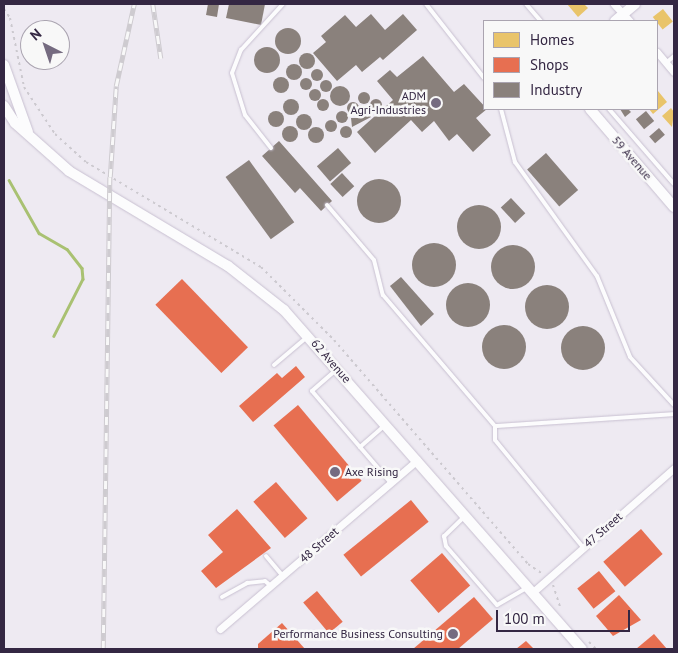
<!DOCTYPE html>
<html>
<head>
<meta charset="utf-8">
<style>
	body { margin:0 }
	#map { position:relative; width:678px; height:653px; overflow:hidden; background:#eeeaf2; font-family:"PT Sans",sans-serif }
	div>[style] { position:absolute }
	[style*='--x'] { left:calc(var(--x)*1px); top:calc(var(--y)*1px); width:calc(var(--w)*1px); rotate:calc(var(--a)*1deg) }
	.homes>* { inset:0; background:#e9c46a; transform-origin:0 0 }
	.shops>* { inset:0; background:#e76f51; transform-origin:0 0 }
	.industry>* { inset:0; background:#8a817c; transform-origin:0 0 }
	.round { border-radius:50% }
	.stream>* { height:2.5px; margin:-1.25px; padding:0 1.25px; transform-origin:1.25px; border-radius:1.25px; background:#a9c172 }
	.path>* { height:2px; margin-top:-1px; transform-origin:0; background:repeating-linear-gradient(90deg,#ccc9cf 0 2.5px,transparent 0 6.5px) }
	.roads { filter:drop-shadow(0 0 1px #c8c0d1) drop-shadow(0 0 1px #c8c0d1) }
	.lane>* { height:4px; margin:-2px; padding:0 2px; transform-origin:2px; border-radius:2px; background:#fcfcfd }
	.street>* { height:7px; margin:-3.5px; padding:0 3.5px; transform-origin:3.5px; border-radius:3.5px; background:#fcfcfd }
	.secondary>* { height:10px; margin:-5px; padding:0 5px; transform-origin:5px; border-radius:5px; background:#fcfcfd }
	.rail>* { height:4.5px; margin-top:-2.25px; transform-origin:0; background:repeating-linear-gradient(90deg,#f8f8f8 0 8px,#cecbd0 0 16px); box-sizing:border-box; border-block:1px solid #cecbd0 }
	.dots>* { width:14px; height:14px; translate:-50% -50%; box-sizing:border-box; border:2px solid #f8f8f8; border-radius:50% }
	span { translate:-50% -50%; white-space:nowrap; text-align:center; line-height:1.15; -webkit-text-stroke:5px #f8f8f8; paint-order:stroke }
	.poi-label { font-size:12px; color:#342743 }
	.right { translate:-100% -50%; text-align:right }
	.left { translate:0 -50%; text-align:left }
	.street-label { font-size:12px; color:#342743 }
	.frame { position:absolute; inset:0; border:5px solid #342743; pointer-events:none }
	.legend { position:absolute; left:483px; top:20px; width:175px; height:90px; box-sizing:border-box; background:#f8f8f8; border:1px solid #aaa4b0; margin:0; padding:6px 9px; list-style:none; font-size:15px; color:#342743 }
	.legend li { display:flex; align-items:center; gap:10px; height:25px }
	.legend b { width:25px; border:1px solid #aaa4b0 }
	.north { position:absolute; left:20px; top:20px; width:50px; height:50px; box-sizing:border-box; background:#f8f8f8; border:1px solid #aaa4b0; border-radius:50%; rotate:319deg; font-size:14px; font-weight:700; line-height:20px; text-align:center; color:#342743 }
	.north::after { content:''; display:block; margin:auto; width:18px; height:22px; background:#756b80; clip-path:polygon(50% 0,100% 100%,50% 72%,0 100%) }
	.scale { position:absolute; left:496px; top:610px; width:134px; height:22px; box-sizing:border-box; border:2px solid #342743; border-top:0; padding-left:6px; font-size:15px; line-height:18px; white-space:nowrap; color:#342743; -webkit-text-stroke:4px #f8f8f8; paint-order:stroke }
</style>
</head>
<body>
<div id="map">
	<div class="homes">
		<i style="clip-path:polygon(567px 4px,584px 4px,588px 8px,578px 17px)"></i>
		<i style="left:663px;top:9px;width:16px;height:13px;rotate:52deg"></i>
		<i style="clip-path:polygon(658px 91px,667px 102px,653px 114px,649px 109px,657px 109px)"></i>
		<i style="clip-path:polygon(671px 108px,674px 112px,672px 127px,662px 116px)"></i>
	</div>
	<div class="shops">
		<i style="left:182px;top:279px;width:95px;height:37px;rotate:46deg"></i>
		<i style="clip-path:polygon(296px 366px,305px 377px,253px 422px,239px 406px,277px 373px,282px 378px)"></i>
		<i style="left:298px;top:405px;width:99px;height:32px;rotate:50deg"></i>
		<i style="left:276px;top:482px;width:48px;height:30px;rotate:49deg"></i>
		<i style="left:411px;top:500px;width:28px;height:87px;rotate:51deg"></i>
		<i style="clip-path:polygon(237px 509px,271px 548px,216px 588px,201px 571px,223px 552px,208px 535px)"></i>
		<i style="left:641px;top:529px;width:33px;height:50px;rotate:49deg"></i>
		<i style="left:442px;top:553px;width:43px;height:42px;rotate:49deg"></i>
		<i style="left:599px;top:571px;width:26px;height:28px;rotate:51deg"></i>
		<i style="left:317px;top:591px;width:40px;height:18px;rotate:50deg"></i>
		<i style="clip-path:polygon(619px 595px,641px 620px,613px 636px,596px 616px)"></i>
		<i style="clip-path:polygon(474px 597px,493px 619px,458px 649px,413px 649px)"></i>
		<i style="clip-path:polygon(282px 623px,305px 649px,258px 649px,258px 644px)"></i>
		<i style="clip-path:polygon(654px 634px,667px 649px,636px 649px)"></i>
		<i style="clip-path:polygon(526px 641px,534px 649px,516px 649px)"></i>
	</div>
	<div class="industry">
		<i style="clip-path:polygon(208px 4px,219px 4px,217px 17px,206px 15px)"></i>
		<i style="clip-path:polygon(229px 4px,265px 4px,261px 25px,226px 18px)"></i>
		<i style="clip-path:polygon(371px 14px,385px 30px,403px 14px,417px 30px,383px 60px,380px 57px,362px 72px,356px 65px,337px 81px,313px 53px,326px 42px,321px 36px,345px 15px,356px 27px)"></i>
		<i class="round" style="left:275px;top:28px;width:26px;height:26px"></i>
		<i class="round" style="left:254px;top:47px;width:26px;height:26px"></i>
		<i class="round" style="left:299px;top:53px;width:16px;height:16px"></i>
		<i style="clip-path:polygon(423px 56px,454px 92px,464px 84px,487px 109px,476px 118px,491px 135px,473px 152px,457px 134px,449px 141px,434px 121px,422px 132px,411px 120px,375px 153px,357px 132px,393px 100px,377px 81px,390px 70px,397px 77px)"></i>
		<i class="round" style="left:286px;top:64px;width:16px;height:16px"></i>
		<i class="round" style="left:311px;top:69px;width:12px;height:12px"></i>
		<i class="round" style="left:273px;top:77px;width:16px;height:16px"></i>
		<i class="round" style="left:300px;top:78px;width:12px;height:12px"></i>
		<i class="round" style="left:320px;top:80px;width:12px;height:12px"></i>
		<i class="round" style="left:330px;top:86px;width:20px;height:20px"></i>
		<i class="round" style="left:309px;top:89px;width:12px;height:12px"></i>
		<i class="round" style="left:358px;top:92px;width:12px;height:12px"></i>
		<i class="round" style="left:283px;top:99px;width:16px;height:16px"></i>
		<i class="round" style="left:370px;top:99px;width:12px;height:12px"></i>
		<i class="round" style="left:317px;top:99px;width:12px;height:12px"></i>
		<i class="round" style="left:347px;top:102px;width:12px;height:12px"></i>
		<i style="clip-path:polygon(366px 108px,371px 117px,352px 127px,351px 118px,360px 118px,360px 112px)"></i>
		<i style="clip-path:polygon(620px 109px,628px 109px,631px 112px,625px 117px)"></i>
		<i class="round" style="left:268px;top:111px;width:16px;height:16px"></i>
		<i class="round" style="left:336px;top:111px;width:12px;height:12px"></i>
		<i style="left:646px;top:111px;width:13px;height:13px;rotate:51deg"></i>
		<i class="round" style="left:296px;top:114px;width:16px;height:16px"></i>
		<i class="round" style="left:325px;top:120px;width:12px;height:12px"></i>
		<i class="round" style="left:282px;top:126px;width:16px;height:16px"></i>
		<i class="round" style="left:340px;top:126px;width:12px;height:12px"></i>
		<i class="round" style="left:308px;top:127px;width:16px;height:16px"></i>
		<i style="left:659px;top:128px;width:9px;height:13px;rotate:49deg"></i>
		<i style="clip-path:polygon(279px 141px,332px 201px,321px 211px,300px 188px,295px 193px,262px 156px)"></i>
		<i style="left:338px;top:148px;width:20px;height:28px;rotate:49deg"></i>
		<i style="left:546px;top:153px;width:49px;height:25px;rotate:49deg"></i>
		<i style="left:249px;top:160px;width:77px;height:29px;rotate:54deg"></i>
		<i style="left:342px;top:173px;width:18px;height:16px;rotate:47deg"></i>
		<i class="round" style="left:357px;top:179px;width:44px;height:44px"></i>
		<i style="left:511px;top:198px;width:21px;height:14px;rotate:47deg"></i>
		<i class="round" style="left:457px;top:205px;width:44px;height:44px"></i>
		<i class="round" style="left:412px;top:243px;width:44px;height:44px"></i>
		<i class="round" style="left:491px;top:245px;width:44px;height:44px"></i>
		<i style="clip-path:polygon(401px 277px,434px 314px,421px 326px,390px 286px)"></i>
		<i class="round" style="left:446px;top:283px;width:44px;height:44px"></i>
		<i class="round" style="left:525px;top:285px;width:44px;height:44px"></i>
		<i class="round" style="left:482px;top:325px;width:44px;height:44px"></i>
		<i class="round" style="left:561px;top:326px;width:44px;height:44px"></i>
	</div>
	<div class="stream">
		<i style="--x:9;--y:180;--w:61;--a:60.5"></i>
		<i style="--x:39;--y:233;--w:32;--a:30"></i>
		<i style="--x:67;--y:249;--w:24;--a:52"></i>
		<i style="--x:82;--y:268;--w:11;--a:85"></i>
		<i style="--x:83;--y:279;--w:64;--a:117"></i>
	</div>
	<div class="path">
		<i style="--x:4;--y:9;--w:11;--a:56"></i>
		<i style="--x:10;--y:18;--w:70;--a:78.5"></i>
		<i style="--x:24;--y:87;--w:56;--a:56.6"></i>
		<i style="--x:55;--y:134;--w:42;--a:42.1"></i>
		<i style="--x:86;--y:162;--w:204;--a:31"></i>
		<i style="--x:261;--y:267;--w:103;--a:45"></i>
		<i style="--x:334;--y:340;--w:296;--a:49.1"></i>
		<i style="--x:528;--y:564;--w:18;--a:34"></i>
		<i style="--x:553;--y:585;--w:26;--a:72"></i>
		<i style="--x:589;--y:642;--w:10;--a:45"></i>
	</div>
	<div class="roads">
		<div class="lane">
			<i style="--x:426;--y:4;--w:94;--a:51.9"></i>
			<i style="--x:526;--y:4;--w:23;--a:49"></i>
			<i style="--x:666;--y:63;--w:11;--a:-41"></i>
			<i style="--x:501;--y:109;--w:55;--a:75.2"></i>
			<i style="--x:515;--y:162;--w:140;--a:54.3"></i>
			<i style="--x:597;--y:276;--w:87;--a:67.8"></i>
			<i style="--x:630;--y:357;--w:65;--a:47.5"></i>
			<i style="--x:609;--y:109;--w:99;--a:49.1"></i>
			<i style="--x:271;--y:148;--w:42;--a:-128.2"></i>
			<i style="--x:245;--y:115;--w:44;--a:-107.2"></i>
			<i style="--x:232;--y:73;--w:25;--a:-69"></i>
			<i style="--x:241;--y:50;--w:62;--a:-47.6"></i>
			<i style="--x:327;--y:205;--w:72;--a:49.5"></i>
			<i style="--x:374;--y:260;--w:36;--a:76"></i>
			<i style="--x:383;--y:295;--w:172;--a:49.5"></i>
			<i style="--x:495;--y:426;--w:14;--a:90"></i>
			<i style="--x:495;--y:440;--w:139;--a:50.6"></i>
			<i style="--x:274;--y:365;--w:43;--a:-40.3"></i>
			<i style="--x:336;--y:370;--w:32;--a:139"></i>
			<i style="--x:312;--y:391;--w:74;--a:49.4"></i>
			<i style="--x:360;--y:447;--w:33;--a:-41"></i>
			<i style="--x:495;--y:426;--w:179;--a:-3.8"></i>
			<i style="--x:360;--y:447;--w:48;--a:49.3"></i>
			<i style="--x:464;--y:517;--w:28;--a:136"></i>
			<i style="--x:444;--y:536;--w:10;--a:79"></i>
			<i style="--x:446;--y:546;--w:78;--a:49.2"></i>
			<i style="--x:497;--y:605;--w:34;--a:-30"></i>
			<i style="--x:266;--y:556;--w:25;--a:50"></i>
			<i style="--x:222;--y:597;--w:29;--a:-29"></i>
			<i style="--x:247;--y:583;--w:18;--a:-6"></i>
			<i style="--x:265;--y:581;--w:8;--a:40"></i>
		</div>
		<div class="street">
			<i style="--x:614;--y:4;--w:23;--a:47"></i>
			<i style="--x:657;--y:52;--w:26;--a:50"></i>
			<i style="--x:533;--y:592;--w:188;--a:-41.3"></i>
			<i style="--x:220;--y:629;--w:260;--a:-40.6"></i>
		</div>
		<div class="secondary">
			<i style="--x:615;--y:21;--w:26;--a:-40"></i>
			<i style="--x:4;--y:65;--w:71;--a:70.3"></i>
			<i style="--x:4;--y:106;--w:20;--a:57"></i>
			<i style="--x:15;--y:123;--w:72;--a:41.6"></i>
			<i style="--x:69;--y:171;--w:185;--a:30.9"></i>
			<i style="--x:228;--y:266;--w:71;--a:38.2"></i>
			<i style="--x:284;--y:310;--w:451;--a:48.7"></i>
			<i style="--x:590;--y:109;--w:129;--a:49.4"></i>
		</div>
	</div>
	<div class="rail">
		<i style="--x:153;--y:4;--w:55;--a:81.6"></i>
		<i style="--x:103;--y:649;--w:472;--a:-89.2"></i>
		<i style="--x:110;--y:177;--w:91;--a:-86.2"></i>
		<i style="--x:116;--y:86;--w:84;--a:-77.6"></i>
	</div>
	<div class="dots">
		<i style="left:436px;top:103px;background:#756b80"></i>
		<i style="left:335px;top:472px;background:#756b80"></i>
		<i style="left:453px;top:634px;background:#756b80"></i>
	</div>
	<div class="poi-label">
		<span class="right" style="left:426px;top:103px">ADM<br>Agri-Industries</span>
		<span class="left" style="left:345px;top:472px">Axe Rising</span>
		<span class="right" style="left:443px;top:634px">Performance Business Consulting</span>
	</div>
	<div class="street-label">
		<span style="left:632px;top:158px;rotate:49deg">59 Avenue</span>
		<span style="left:331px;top:361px;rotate:49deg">62 Avenue</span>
		<span style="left:603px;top:530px;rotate:-41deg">47 Street</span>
		<span style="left:319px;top:545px;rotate:-41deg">48 Street</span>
	</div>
	<div class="frame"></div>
	<ul class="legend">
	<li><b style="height:14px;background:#e9c46a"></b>Homes</li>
	<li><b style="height:14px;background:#e76f51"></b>Shops</li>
	<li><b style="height:14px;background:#8a817c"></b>Industry</li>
	</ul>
	<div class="north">N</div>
	<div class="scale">100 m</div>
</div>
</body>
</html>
